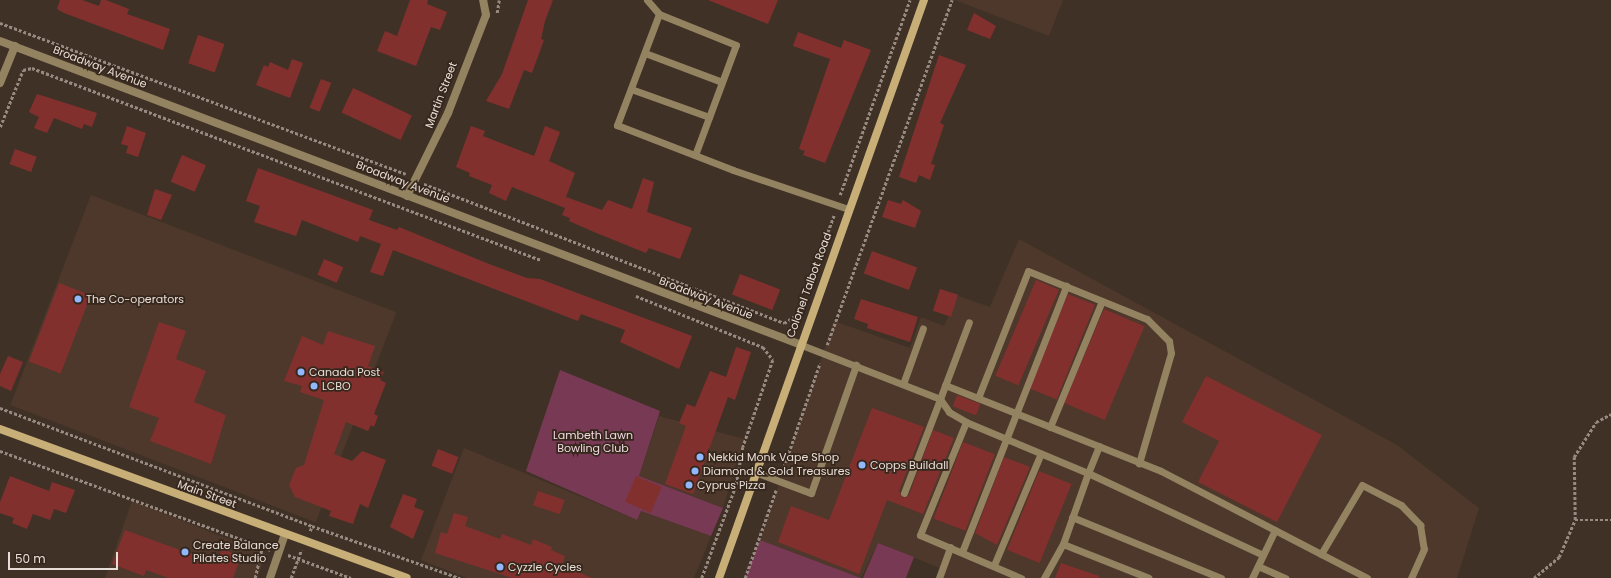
<!DOCTYPE html>
<html>
<head>
<meta charset="utf-8">
<style>
	body { margin:0 }
	#map { position:relative; width:1611px; height:578px; overflow:hidden; background:#403126; font-family:Poppins,sans-serif }
	div>[style] { position:absolute }
	[style*='--x'] { left:calc(var(--x)*1px); top:calc(var(--y)*1px); width:calc(var(--w)*1px); rotate:calc(var(--a)*1deg) }
	.built>* { inset:0; background:#4e382b; transform-origin:0 0 }
	.green>* { inset:0; background:#783954 }
	.building>* { inset:0; background:#82302d; transform-origin:0 0 }
	.path>* { height:2.5px; margin-top:-1.25px; transform-origin:0; background:repeating-linear-gradient(90deg,#978a81 0 3px,transparent 0 5px) }
	.service>* { height:7px; margin:-3.5px; padding:0 3.5px; transform-origin:3.5px; border-radius:3.5px; background:#938361 }
	.minor>* { height:8px; margin:-4px; padding:0 4px; transform-origin:4px; border-radius:4px; background:#938361 }
	.secondary>* { height:8px; margin:-4px; padding:0 4px; transform-origin:4px; border-radius:4px; background:#c8af78 }
	.dots>* { width:11px; height:11px; translate:-50% -50%; box-sizing:border-box; border:2px solid #36271c; border-radius:50% }
	span { translate:-50% -50%; white-space:nowrap; text-align:center; line-height:1.15; -webkit-text-stroke:3.5px #36271c; paint-order:stroke }
	.street-label { font-size:11px; color:#e8ded7 }
	.poi-label { font-size:11px; color:#e8ded7 }
	.left { translate:0 -50%; text-align:left }
	.park-label { font-size:11px; color:#f1d9e2 }
	.scale { position:absolute; left:8px; top:552px; width:110px; height:18px; box-sizing:border-box; border:2px solid #e8ded7; border-top:0; padding-left:5px; font-size:12px; line-height:14px; white-space:nowrap; color:#e8ded7; -webkit-text-stroke:3px #36271c; paint-order:stroke }
</style>
</head>
<body>
<div id="map">
	<div class="built">
		<i style="clip-path:polygon(955px 0,1063px 0,1049px 36px)"></i>
		<i style="left:91px;top:195px;width:327px;height:225px;rotate:21deg"></i>
		<i style="clip-path:polygon(1019px 239px,1397px 445px,1479px 508px,1457px 578px,936px 578px,940px 568px,878px 543px,861px 578px,760px 540px,834px 321px,910px 348px,921px 317px,944px 326px,958px 296px,990px 307px)"></i>
		<i style="clip-path:polygon(659px 416px,744px 439px,723px 508px,639px 476px)"></i>
		<i style="clip-path:polygon(464px 448px,637px 520px,641px 511px,711px 536px,694px 578px,467px 578px,421px 560px)"></i>
		<i style="clip-path:polygon(132px 501px,266px 554px,257px 578px,105px 578px)"></i>
	</div>
	<div class="green">
		<i style="clip-path:polygon(560px 370px,660px 411px,639px 476px,723px 508px,711px 536px,641px 511px,637px 520px,526px 471px)"></i>
		<i style="clip-path:polygon(760px 540px,861px 578px,745px 578px)"></i>
		<i style="clip-path:polygon(878px 543px,914px 557px,906px 578px,863px 578px)"></i>
	</div>
	<div class="building">
		<i style="clip-path:polygon(60px 0,82px 0,99px 6px,101px 0,106px 0,129px 9px,127px 14px,170px 29px,163px 50px,64px 13px,57px 9px)"></i>
		<i style="clip-path:polygon(410px 0,428px 0,427px 4px,447px 12px,440px 30px,431px 27px,416px 66px,377px 51px,385px 31px,397px 36px)"></i>
		<i style="clip-path:polygon(528px 0,553px 0,545px 21px,541px 39px,544px 40px,532px 73px,524px 70px,509px 109px,486px 101px,502px 74px)"></i>
		<i style="clip-path:polygon(708px 0,778px 0,768px 24px)"></i>
		<i style="clip-path:polygon(974px 13px,996px 26px,990px 39px,967px 30px)"></i>
		<i style="clip-path:polygon(798px 32px,841px 48px,844px 40px,871px 50px,825px 163px,803px 155px,805px 151px,799px 149px,830px 59px,793px 46px)"></i>
		<i style="left:198px;top:35px;width:28px;height:30px;rotate:19deg"></i>
		<i style="clip-path:polygon(939px 55px,966px 65px,940px 123px,944px 125px,931px 164px,935px 165px,930px 180px,919px 175px,916px 183px,899px 177px)"></i>
		<i style="clip-path:polygon(292px 59px,303px 63px,290px 98px,256px 85px,264px 65px,268px 67px,270px 62px,288px 70px)"></i>
		<i style="left:321px;top:79px;width:11px;height:31px;rotate:22deg"></i>
		<i style="left:353px;top:88px;width:65px;height:27px;rotate:25deg"></i>
		<i style="clip-path:polygon(37px 94px,97px 113px,92px 127px,84px 124px,82px 129px,54px 118px,47px 133px,34px 128px,39px 117px,29px 112px)"></i>
		<i style="clip-path:polygon(127px 126px,146px 133px,138px 157px,126px 153px,128px 146px,121px 144px)"></i>
		<i style="clip-path:polygon(471px 126px,485px 131px,483px 136px,534px 156px,545px 126px,560px 132px,549px 161px,575px 173px,566px 197px,602px 210px,608px 200px,632px 209px,643px 178px,654px 182px,647px 212px,692px 228px,680px 259px,649px 248px,646px 253px,594px 232px,569px 221px,570px 218px,562px 215px,565px 208px,560px 206px,512px 187px,506px 201px,489px 193px,492px 185px,469px 176px,470px 173px,456px 167px)"></i>
		<i style="left:15px;top:149px;width:23px;height:16px;rotate:20deg"></i>
		<i style="left:182px;top:155px;width:26px;height:29px;rotate:23deg"></i>
		<i style="clip-path:polygon(258px 168px,373px 210px,369px 220px,397px 230px,399px 227px,489px 264px,527px 278px,540px 279px,692px 336px,679px 369px,620px 342px,625px 330px,581px 314px,578px 321px,393px 250px,383px 276px,370px 272px,381px 244px,360px 236px,358px 242px,302px 220px,296px 236px,254px 222px,260px 206px,246px 201px)"></i>
		<i style="clip-path:polygon(155px 189px,172px 195px,161px 220px,147px 215px)"></i>
		<i style="clip-path:polygon(888px 200px,901px 204px,903px 200px,921px 211px,915px 228px,882px 217px)"></i>
		<i style="left:872px;top:251px;width:48px;height:24px;rotate:20deg"></i>
		<i style="left:324px;top:259px;width:21px;height:17px;rotate:23deg"></i>
		<i style="left:740px;top:274px;width:43px;height:22px;rotate:21deg"></i>
		<i style="left:1036px;top:280px;width:25px;height:104px;rotate:23deg"></i>
		<i style="left:59px;top:283px;width:34px;height:84px;rotate:21deg"></i>
		<i style="left:940px;top:289px;width:19px;height:23px;rotate:18deg"></i>
		<i style="left:1068px;top:294px;width:29px;height:102px;rotate:22deg"></i>
		<i style="clip-path:polygon(861px 299px,918px 317px,910px 342px,867px 328px,868px 324px,854px 319px)"></i>
		<i style="left:1104px;top:309px;width:44px;height:102px;rotate:23deg"></i>
		<i style="clip-path:polygon(159px 322px,186px 331px,176px 359px,206px 371px,194px 402px,226px 415px,211px 464px,150px 441px,159px 418px,129px 407px)"></i>
		<i style="clip-path:polygon(328px 331px,375px 346px,368px 366px,384px 372px,380px 380px,386px 383px,374px 414px,378px 416px,374px 427px,371px 425px,368px 431px,346px 422px,334px 454px,352px 461px,362px 451px,386px 460px,368px 508px,360px 504px,353px 524px,329px 516px,331px 511px,295px 497px,289px 485px,296px 468px,304px 465px,324px 400px,300px 392px,302px 386px,284px 381px,302px 336px,323px 345px)"></i>
		<i style="clip-path:polygon(736px 347px,751px 352px,735px 400px,728px 397px,693px 494px,665px 484px,686px 426px,679px 423px,687px 404px,695px 407px,710px 371px,726px 377px)"></i>
		<i style="clip-path:polygon(8px 356px,23px 362px,11px 391px,0 386px,0 374px)"></i>
		<i style="clip-path:polygon(1206px 376px,1322px 435px,1277px 522px,1198px 482px,1219px 441px,1182px 422px)"></i>
		<i style="left:957px;top:395px;width:25px;height:12px;rotate:21deg"></i>
		<i style="clip-path:polygon(872px 408px,924px 427px,899px 491px,903px 498px,909px 495px,933px 430px,954px 438px,923px 514px,887px 500px,859px 574px,778px 542px,791px 506px,829px 520px)"></i>
		<i style="left:963px;top:442px;width:34px;height:82px;rotate:21deg"></i>
		<i style="left:438px;top:449px;width:22px;height:18px;rotate:21deg"></i>
		<i style="clip-path:polygon(1004px 457px,1030px 467px,997px 545px,975px 533px)"></i>
		<i style="left:1039px;top:471px;width:35px;height:85px;rotate:22deg"></i>
		<i style="clip-path:polygon(10px 476px,49px 491px,52px 482px,75px 490px,66px 513px,54px 509px,50px 520px,33px 514px,27px 529px,12px 523px,14px 518px,0 513px,0 502px)"></i>
		<i style="left:636px;top:476px;width:28px;height:28px;rotate:23deg"></i>
		<i style="left:538px;top:491px;width:28px;height:15px;rotate:19deg"></i>
		<i style="clip-path:polygon(403px 494px,417px 499px,414px 507px,424px 511px,413px 539px,390px 527px)"></i>
		<i style="clip-path:polygon(454px 513px,468px 517px,465px 526px,500px 539px,502px 534px,531px 545px,533px 539px,552px 547px,551px 550px,565px 556px,562px 565px,592px 578px,512px 578px,435px 553px,441px 532px,447px 534px)"></i>
		<i style="clip-path:polygon(125px 530px,216px 563px,222px 549px,241px 556px,233px 578px,169px 578px,146px 570px,144px 576px,112px 564px)"></i>
		<i style="clip-path:polygon(1061px 563px,1099px 576px,1099px 578px,1055px 578px)"></i>
	</div>
	<div class="path">
		<i style="--x:497;--y:13;--w:13;--a:-81"></i>
		<i style="--x:0;--y:23;--w:433;--a:20.4"></i>
		<i style="--x:0;--y:127;--w:61;--a:-68"></i>
		<i style="--x:23;--y:70;--w:9;--a:-13"></i>
		<i style="--x:32;--y:68;--w:544;--a:20.67"></i>
		<i style="--x:424;--y:184;--w:386;--a:21.1"></i>
		<i style="--x:784;--y:323;--w:19;--a:-32"></i>
		<i style="--x:840;--y:195;--w:207;--a:-70.3"></i>
		<i style="--x:826;--y:237;--w:23;--a:-70"></i>
		<i style="--x:636;--y:296;--w:137;--a:21.9"></i>
		<i style="--x:763;--y:347;--w:16;--a:52"></i>
		<i style="--x:773;--y:360;--w:92;--a:109"></i>
		<i style="--x:743;--y:447;--w:40;--a:100"></i>
		<i style="--x:736;--y:486;--w:98;--a:110.3"></i>
		<i style="--x:827;--y:345;--w:367;--a:-70.1"></i>
		<i style="--x:0;--y:408;--w:334;--a:20.7"></i>
		<i style="--x:0;--y:451;--w:288;--a:20.1"></i>
		<i style="--x:782;--y:472;--w:115;--a:-70.8"></i>
		<i style="--x:1575;--y:520;--w:36;--a:0"></i>
		<i style="--x:310;--y:531;--w:5;--a:-68"></i>
		<i style="--x:312;--y:526;--w:157;--a:19.4"></i>
		<i style="--x:288;--y:555;--w:67;--a:20.1"></i>
		<i style="--x:255;--y:578;--w:32;--a:-77"></i>
		<i style="--x:291;--y:578;--w:30;--a:-70"></i>
		<i style="--x:745;--y:578;--w:93;--a:-70.6"></i>
		<i style="--x:1534;--y:578;--w:33;--a:-40"></i>
		<i style="--x:1559;--y:557;--w:40;--a:-66.6"></i>
		<i style="--x:1575;--y:520;--w:63;--a:-90.9"></i>
		<i style="--x:1574;--y:457;--w:41;--a:-57.8"></i>
		<i style="--x:1596;--y:422;--w:17;--a:-28"></i>
	</div>
	<div class="service">
		<i style="--x:647;--y:0;--w:18;--a:49"></i>
		<i style="--x:645;--y:53;--w:82;--a:20.6"></i>
		<i style="--x:631;--y:89;--w:83;--a:19.7"></i>
		<i style="--x:695;--y:155;--w:117;--a:-69.6"></i>
		<i style="--x:736;--y:45;--w:83;--a:-158.1"></i>
		<i style="--x:659;--y:14;--w:119;--a:110.7"></i>
		<i style="--x:617;--y:125;--w:124;--a:21.2"></i>
		<i style="--x:733;--y:170;--w:121;--a:18.7"></i>
		<i style="--x:799;--y:344;--w:151;--a:21.3"></i>
		<i style="--x:940;--y:399;--w:82;--a:-69.4"></i>
		<i style="--x:903;--y:384;--w:59;--a:-70.3"></i>
		<i style="--x:945;--y:385;--w:232;--a:21.7"></i>
		<i style="--x:1161;--y:471;--w:232;--a:27.4"></i>
		<i style="--x:978;--y:398;--w:136;--a:-68.5"></i>
		<i style="--x:1028;--y:271;--w:128;--a:22"></i>
		<i style="--x:1147;--y:319;--w:31;--a:45"></i>
		<i style="--x:1169;--y:341;--w:12;--a:81"></i>
		<i style="--x:1171;--y:353;--w:115;--a:106.2"></i>
		<i style="--x:940;--y:399;--w:16;--a:55"></i>
		<i style="--x:949;--y:412;--w:20;--a:30"></i>
		<i style="--x:966;--y:422;--w:132;--a:22.7"></i>
		<i style="--x:1088;--y:473;--w:75;--a:109.4"></i>
		<i style="--x:1063;--y:544;--w:92;--a:21.6"></i>
		<i style="--x:966;--y:422;--w:122;--a:112.2"></i>
		<i style="--x:920;--y:535;--w:110;--a:23.1"></i>
		<i style="--x:1050;--y:427;--w:136;--a:-67.6"></i>
		<i style="--x:1099;--y:446;--w:29;--a:112"></i>
		<i style="--x:1088;--y:473;--w:193;--a:25.1"></i>
		<i style="--x:755;--y:472;--w:60;--a:20.6"></i>
		<i style="--x:811;--y:493;--w:136;--a:-70.6"></i>
		<i style="--x:904;--y:493;--w:101;--a:-69"></i>
		<i style="--x:1072;--y:517;--w:161;--a:22.3"></i>
		<i style="--x:962;--y:552;--w:286;--a:-68.6"></i>
		<i style="--x:1321;--y:554;--w:80;--a:-59.3"></i>
		<i style="--x:1362;--y:485;--w:44;--a:27.1"></i>
		<i style="--x:1401;--y:505;--w:28;--a:46"></i>
		<i style="--x:1420;--y:525;--w:24;--a:81"></i>
		<i style="--x:1424;--y:549;--w:32;--a:114"></i>
		<i style="--x:994;--y:565;--w:121;--a:-67.2"></i>
		<i style="--x:1258;--y:566;--w:30;--a:24"></i>
		<i style="--x:939;--y:578;--w:33;--a:-70"></i>
		<i style="--x:1044;--y:578;--w:39;--a:-61"></i>
		<i style="--x:1252;--y:578;--w:53;--a:-64.4"></i>
	</div>
	<div class="minor">
		<i style="--x:0;--y:41;--w:855;--a:20.77"></i>
		<i style="--x:0;--y:83;--w:40;--a:-68"></i>
		<i style="--x:407;--y:196;--w:93;--a:-63.7"></i>
		<i style="--x:448;--y:113;--w:105;--a:-68.8"></i>
		<i style="--x:486;--y:15;--w:15;--a:-101"></i>
		<i style="--x:270;--y:578;--w:46;--a:-71.2"></i>
	</div>
	<div class="secondary">
		<i style="--x:0;--y:429;--w:433;--a:20.1"></i>
		<i style="--x:719;--y:578;--w:613;--a:-70.47"></i>
	</div>
	<div class="dots">
		<i style="left:78px;top:299px;background:#92b7fd"></i>
		<i style="left:301px;top:372px;background:#92b7fd"></i>
		<i style="left:314px;top:386px;background:#92b7fd"></i>
		<i style="left:700px;top:457px;background:#92b7fd"></i>
		<i style="left:862px;top:465px;background:#92b7fd"></i>
		<i style="left:695px;top:471px;background:#92b7fd"></i>
		<i style="left:689px;top:485px;background:#92b7fd"></i>
		<i style="left:185px;top:552px;background:#92b7fd"></i>
		<i style="left:500px;top:567px;background:#92b7fd"></i>
	</div>
	<div class="street-label">
		<span style="left:100px;top:67px;rotate:21deg">Broadway Avenue</span>
		<span style="left:441px;top:95px;rotate:-69deg">Martin Street</span>
		<span style="left:403px;top:182px;rotate:21deg">Broadway Avenue</span>
		<span style="left:809px;top:285px;rotate:-70deg">Colonel Talbot Road</span>
		<span style="left:706px;top:298px;rotate:21deg">Broadway Avenue</span>
		<span style="left:207px;top:494px;rotate:20deg">Main Street</span>
	</div>
	<div class="poi-label">
		<span class="left" style="left:86px;top:299px">The Co-operators</span>
		<span class="left" style="left:309px;top:372px">Canada Post</span>
		<span class="left" style="left:322px;top:386px">LCBO</span>
		<span class="left" style="left:708px;top:457px">Nekkid Monk Vape Shop</span>
		<span class="left" style="left:870px;top:465px">Copps Buildall</span>
		<span class="left" style="left:703px;top:471px">Diamond &amp; Gold Treasures</span>
		<span class="left" style="left:697px;top:485px">Cyprus Pizza</span>
		<span class="left" style="left:193px;top:552px">Create Balance<br>Pilates Studio</span>
		<span class="left" style="left:508px;top:567px">Cyzzle Cycles</span>
	</div>
	<div class="park-label">
		<span style="left:593px;top:442px">Lambeth Lawn<br>Bowling Club</span>
	</div>
	<div class="scale">50 m</div>
</div>
</body>
</html>
